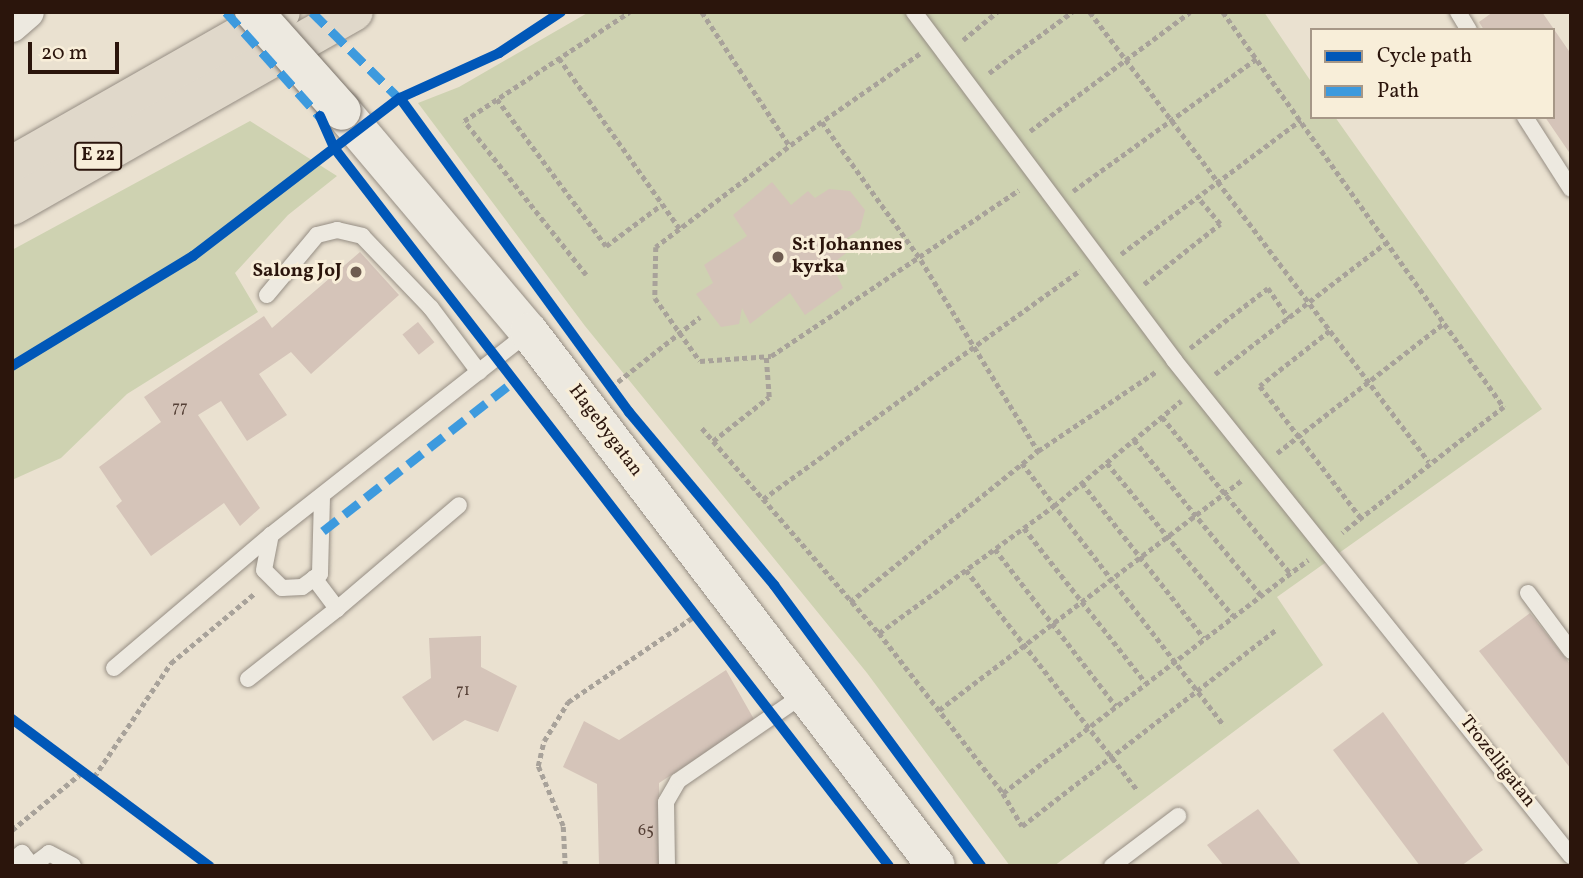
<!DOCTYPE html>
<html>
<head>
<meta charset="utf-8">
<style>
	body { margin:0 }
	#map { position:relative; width:1583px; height:878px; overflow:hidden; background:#eae1d0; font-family:Vollkorn,serif }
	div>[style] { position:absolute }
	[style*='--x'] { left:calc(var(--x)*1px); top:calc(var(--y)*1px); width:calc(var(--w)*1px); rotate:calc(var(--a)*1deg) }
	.green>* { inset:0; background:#ced2b1 }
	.building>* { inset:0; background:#d5c4b9; transform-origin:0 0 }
	.path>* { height:4.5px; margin-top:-2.25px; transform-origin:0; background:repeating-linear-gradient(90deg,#a8a29a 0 5px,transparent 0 8.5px) }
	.roads { filter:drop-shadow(0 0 2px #968e84) drop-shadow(0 0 2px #968e84) }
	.lane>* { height:16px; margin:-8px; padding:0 8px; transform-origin:8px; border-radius:8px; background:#ede9e0 }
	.street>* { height:32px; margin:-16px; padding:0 16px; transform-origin:16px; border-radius:16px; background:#ede9e0 }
	.secondary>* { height:38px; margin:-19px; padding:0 19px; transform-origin:19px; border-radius:19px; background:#ede9e0 }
	.highway>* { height:38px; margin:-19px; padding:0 19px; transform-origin:19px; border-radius:19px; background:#e0d8ca }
	.bridges { filter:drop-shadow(0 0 2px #7b736a) drop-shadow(0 0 2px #7b736a) }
	.secondary-bridge>* { height:38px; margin:-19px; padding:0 19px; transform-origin:19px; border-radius:19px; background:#ede9e0 }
	.quiet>* { height:9px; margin-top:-4.5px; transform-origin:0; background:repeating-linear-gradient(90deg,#3d9ade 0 18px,transparent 0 27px) }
	.cycleway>* { height:10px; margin:-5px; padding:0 5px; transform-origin:5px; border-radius:5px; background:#0057b8 }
	.dots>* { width:19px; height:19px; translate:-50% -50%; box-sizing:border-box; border:4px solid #f8eed9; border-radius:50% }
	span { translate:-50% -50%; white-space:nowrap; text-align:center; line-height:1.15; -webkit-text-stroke:6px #f8eed9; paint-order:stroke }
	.number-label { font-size:16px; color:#564137 }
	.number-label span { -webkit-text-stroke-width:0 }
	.shield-label span { padding:2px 5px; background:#f8eed9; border:2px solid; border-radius:5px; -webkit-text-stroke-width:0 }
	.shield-label { font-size:18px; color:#2b150c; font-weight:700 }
	.poi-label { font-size:19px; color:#2b150c; font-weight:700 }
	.left { translate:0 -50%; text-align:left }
	.right { translate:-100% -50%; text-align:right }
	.street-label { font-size:19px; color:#2b150c }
	.frame { position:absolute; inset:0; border:14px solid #2b150c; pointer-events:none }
	.legend { position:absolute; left:1310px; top:28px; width:245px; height:91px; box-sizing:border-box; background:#f8eed9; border:2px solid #a69787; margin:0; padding:9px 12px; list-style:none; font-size:21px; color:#2b150c }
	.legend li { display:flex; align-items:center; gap:14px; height:35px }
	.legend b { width:35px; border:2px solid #a69787 }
	.scale { position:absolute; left:28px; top:42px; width:91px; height:32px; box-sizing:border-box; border:4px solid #2b150c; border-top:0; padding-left:9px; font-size:21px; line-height:24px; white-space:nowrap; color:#2b150c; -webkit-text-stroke:5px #f8eed9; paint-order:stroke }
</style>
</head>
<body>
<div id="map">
	<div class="green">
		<i style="clip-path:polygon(589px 12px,1264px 12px,1312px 83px,1312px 117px,1335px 117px,1542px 409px,1277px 597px,1323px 665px,1054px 866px,1010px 866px,867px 673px,585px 326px,418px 103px,459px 87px)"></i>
		<i style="clip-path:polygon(250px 121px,337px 176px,288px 215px,235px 273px,258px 312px,127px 394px,61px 458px,12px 480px,12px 250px)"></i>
	</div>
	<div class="building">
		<i style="clip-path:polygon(1493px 12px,1542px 12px,1571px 54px,1571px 155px,1545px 117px,1553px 117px,1553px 30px,1484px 30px,1479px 22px)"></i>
		<i style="clip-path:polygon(772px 182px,791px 205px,808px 191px,815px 198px,829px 189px,850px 191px,865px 210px,860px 229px,846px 239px,850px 250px,832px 264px,843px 288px,805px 315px,790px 293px,750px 324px,742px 308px,739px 324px,721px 327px,696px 294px,713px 283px,704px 265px,747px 236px,733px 215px)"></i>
		<i style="clip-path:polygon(360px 252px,399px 295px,311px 374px,291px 352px,259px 374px,287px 415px,247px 441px,221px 401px,198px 415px,260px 508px,240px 526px,224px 503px,151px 556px,116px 506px,122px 501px,99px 467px,161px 422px,144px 397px,264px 316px,272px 328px)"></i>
		<i style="left:418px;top:322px;width:26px;height:20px;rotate:51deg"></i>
		<i style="clip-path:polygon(1530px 613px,1571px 665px,1571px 769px,1479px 651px)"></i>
		<i style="clip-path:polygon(481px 636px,481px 667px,517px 686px,498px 732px,465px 720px,433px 741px,402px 697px,431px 678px,429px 638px)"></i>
		<i style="clip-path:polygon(726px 670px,755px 721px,659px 783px,660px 866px,599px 866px,597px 784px,563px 767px,584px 721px,619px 740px)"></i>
		<i style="clip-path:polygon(1383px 712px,1483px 850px,1461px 866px,1420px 866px,1333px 750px)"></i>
		<i style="clip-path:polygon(1258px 809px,1302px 866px,1224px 866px,1207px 845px)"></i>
	</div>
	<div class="path">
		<i style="--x:702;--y:12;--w:159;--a:56.8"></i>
		<i style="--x:1090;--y:12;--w:563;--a:53.01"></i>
		<i style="--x:1223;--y:12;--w:485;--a:54.6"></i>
		<i style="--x:1504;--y:407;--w:205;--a:142.1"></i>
		<i style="--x:963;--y:40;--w:44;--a:-39.5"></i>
		<i style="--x:920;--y:54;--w:119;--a:145.2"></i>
		<i style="--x:822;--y:122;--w:170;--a:54.3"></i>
		<i style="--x:921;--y:260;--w:224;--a:58.5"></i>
		<i style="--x:559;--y:58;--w:209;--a:54.7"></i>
		<i style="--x:989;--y:73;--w:103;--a:-36.3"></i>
		<i style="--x:497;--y:99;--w:183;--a:53.4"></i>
		<i style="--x:606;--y:246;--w:69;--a:-36.7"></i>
		<i style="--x:822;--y:122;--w:208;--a:143"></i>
		<i style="--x:656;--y:247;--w:51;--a:91.1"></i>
		<i style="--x:655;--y:298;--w:77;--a:54.5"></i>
		<i style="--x:700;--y:361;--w:71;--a:-4"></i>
		<i style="--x:771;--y:356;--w:298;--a:-33.8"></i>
		<i style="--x:1030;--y:131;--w:199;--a:-36.6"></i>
		<i style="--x:1073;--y:191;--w:226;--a:-35.8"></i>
		<i style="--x:1121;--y:254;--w:224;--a:-36.7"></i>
		<i style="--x:586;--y:275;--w:196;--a:-128.4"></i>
		<i style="--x:464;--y:121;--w:198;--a:-33.4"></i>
		<i style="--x:1144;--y:284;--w:97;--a:-38.3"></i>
		<i style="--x:1220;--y:224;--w:35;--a:-130"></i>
		<i style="--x:1330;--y:331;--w:89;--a:141.8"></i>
		<i style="--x:1260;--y:386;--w:166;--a:52.6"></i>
		<i style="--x:1190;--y:348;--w:98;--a:-37.6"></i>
		<i style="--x:1268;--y:288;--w:37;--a:55"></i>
		<i style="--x:1215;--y:374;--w:215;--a:-37.5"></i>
		<i style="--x:611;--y:387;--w:113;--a:-38.2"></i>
		<i style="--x:1162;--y:417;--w:202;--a:50.6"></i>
		<i style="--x:702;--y:428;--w:271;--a:49.2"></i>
		<i style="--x:879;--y:633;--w:202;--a:52.2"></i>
		<i style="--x:1003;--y:793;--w:384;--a:-37.4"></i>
		<i style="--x:1134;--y:440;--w:200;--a:50.7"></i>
		<i style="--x:713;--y:441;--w:71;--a:-38.2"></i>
		<i style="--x:769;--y:397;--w:40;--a:-94.3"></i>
		<i style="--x:1277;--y:453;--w:212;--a:-37.9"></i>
		<i style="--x:1022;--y:463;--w:331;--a:52.4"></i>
		<i style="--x:1107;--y:463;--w:198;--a:50.5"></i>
		<i style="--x:1082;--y:483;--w:197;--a:51.8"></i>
		<i style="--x:763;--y:499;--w:391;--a:-35.8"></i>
		<i style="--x:1024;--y:528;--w:197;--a:51.8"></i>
		<i style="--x:995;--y:549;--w:198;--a:52.4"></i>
		<i style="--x:966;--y:570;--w:279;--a:52.1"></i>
		<i style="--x:850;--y:602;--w:241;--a:-38.8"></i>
		<i style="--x:1038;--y:451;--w:143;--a:-33.9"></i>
		<i style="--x:879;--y:633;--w:216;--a:-36"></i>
		<i style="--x:1054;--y:506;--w:165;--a:-39.6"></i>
		<i style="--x:939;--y:710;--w:380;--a:-37.2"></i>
		<i style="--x:94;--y:777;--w:138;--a:-56"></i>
		<i style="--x:171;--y:663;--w:109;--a:-39.8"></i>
		<i style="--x:1003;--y:793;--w:38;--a:60"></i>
		<i style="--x:1022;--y:826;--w:322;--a:-37.7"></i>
		<i style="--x:12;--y:830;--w:94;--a:-39.4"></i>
		<i style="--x:565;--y:866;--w:40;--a:-92.9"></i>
		<i style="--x:563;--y:826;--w:65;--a:-112.6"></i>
		<i style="--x:538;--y:766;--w:26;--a:-77"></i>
		<i style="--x:544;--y:741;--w:46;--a:-58.4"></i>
		<i style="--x:568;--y:702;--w:153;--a:-34.1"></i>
	</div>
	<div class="roads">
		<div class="lane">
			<i style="--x:914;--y:12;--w:434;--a:53.2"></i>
			<i style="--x:1174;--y:360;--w:635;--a:51.33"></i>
			<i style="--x:1458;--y:12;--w:21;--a:59"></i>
			<i style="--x:1525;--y:117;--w:85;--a:57.4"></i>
			<i style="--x:267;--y:295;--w:78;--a:-50.2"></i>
			<i style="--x:317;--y:235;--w:21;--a:-14"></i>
			<i style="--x:337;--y:230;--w:26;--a:13"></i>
			<i style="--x:362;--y:236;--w:100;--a:46.2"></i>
			<i style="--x:431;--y:308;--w:80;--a:53.1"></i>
			<i style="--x:322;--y:497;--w:77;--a:91.5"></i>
			<i style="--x:320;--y:574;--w:22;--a:144"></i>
			<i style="--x:302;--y:587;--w:20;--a:177"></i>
			<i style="--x:282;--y:588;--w:25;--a:-135"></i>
			<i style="--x:264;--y:570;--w:36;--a:-79"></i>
			<i style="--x:271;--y:535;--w:328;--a:-38.2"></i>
			<i style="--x:314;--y:578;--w:39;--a:53"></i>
			<i style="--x:337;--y:609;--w:160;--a:-40.4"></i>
			<i style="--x:1528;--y:593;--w:72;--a:53.4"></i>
			<i style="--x:114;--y:668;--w:206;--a:-40.3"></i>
			<i style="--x:248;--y:679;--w:113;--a:-38.2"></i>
			<i style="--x:12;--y:861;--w:13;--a:-39"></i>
			<i style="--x:22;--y:853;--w:16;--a:52"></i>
			<i style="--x:32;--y:866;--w:21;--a:-37"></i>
			<i style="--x:49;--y:853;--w:27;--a:28"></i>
			<i style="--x:667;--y:866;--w:64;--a:-90.9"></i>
			<i style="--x:666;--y:802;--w:24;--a:-60"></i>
			<i style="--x:678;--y:781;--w:152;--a:-34.5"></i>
			<i style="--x:1112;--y:866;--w:83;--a:-37.1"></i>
		</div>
		<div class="street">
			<i style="--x:12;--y:26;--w:21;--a:-41"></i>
		</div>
		<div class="secondary">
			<i style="--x:342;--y:111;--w:289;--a:49.8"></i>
			<i style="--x:529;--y:332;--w:671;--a:52.69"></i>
		</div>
		<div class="highway">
			<i style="--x:12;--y:165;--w:309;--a:-29.6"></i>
			<i style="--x:12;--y:206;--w:393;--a:-29.6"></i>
		</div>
	</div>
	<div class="bridges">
		<div class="secondary-bridge">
			<i style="--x:254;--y:12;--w:132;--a:48.4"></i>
		</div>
	</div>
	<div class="quiet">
		<i style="--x:226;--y:12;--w:144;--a:48.1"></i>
		<i style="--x:312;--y:12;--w:127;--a:44.7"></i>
		<i style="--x:323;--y:531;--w:243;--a:-38.1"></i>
	</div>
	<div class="cycleway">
		<i style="--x:400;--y:98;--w:389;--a:53.9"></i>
		<i style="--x:629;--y:412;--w:226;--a:50"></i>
		<i style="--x:774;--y:585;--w:349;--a:53.6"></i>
		<i style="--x:320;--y:116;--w:36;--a:66"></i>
		<i style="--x:335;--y:149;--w:906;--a:52.31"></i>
		<i style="--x:12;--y:366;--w:212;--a:-31.3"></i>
		<i style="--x:193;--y:256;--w:260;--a:-37.4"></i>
		<i style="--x:400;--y:98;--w:109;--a:-24.4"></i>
		<i style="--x:499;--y:53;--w:74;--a:-33.5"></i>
		<i style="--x:12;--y:719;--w:246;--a:36.7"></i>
	</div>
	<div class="dots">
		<i style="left:778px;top:257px;background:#6e5c51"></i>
		<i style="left:356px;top:272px;background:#6e5c51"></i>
	</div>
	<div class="number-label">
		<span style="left:180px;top:408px">77</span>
		<span style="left:463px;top:691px">71</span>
		<span style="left:646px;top:831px">65</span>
	</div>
	<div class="shield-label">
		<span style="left:98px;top:156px">E 22</span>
	</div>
	<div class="poi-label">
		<span class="left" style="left:792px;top:257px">S:t Johannes<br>kyrka</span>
		<span class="right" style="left:342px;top:272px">Salong JoJ</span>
	</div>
	<div class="street-label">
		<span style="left:605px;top:431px;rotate:53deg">Hagebygatan</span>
		<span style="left:1497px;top:762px;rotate:52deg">Trozelligatan</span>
	</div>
	<div class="frame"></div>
	<ul class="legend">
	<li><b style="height:9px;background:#0057b8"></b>Cycle path</li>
	<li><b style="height:9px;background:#3d9ade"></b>Path</li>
	</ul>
	<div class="scale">20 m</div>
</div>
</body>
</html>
